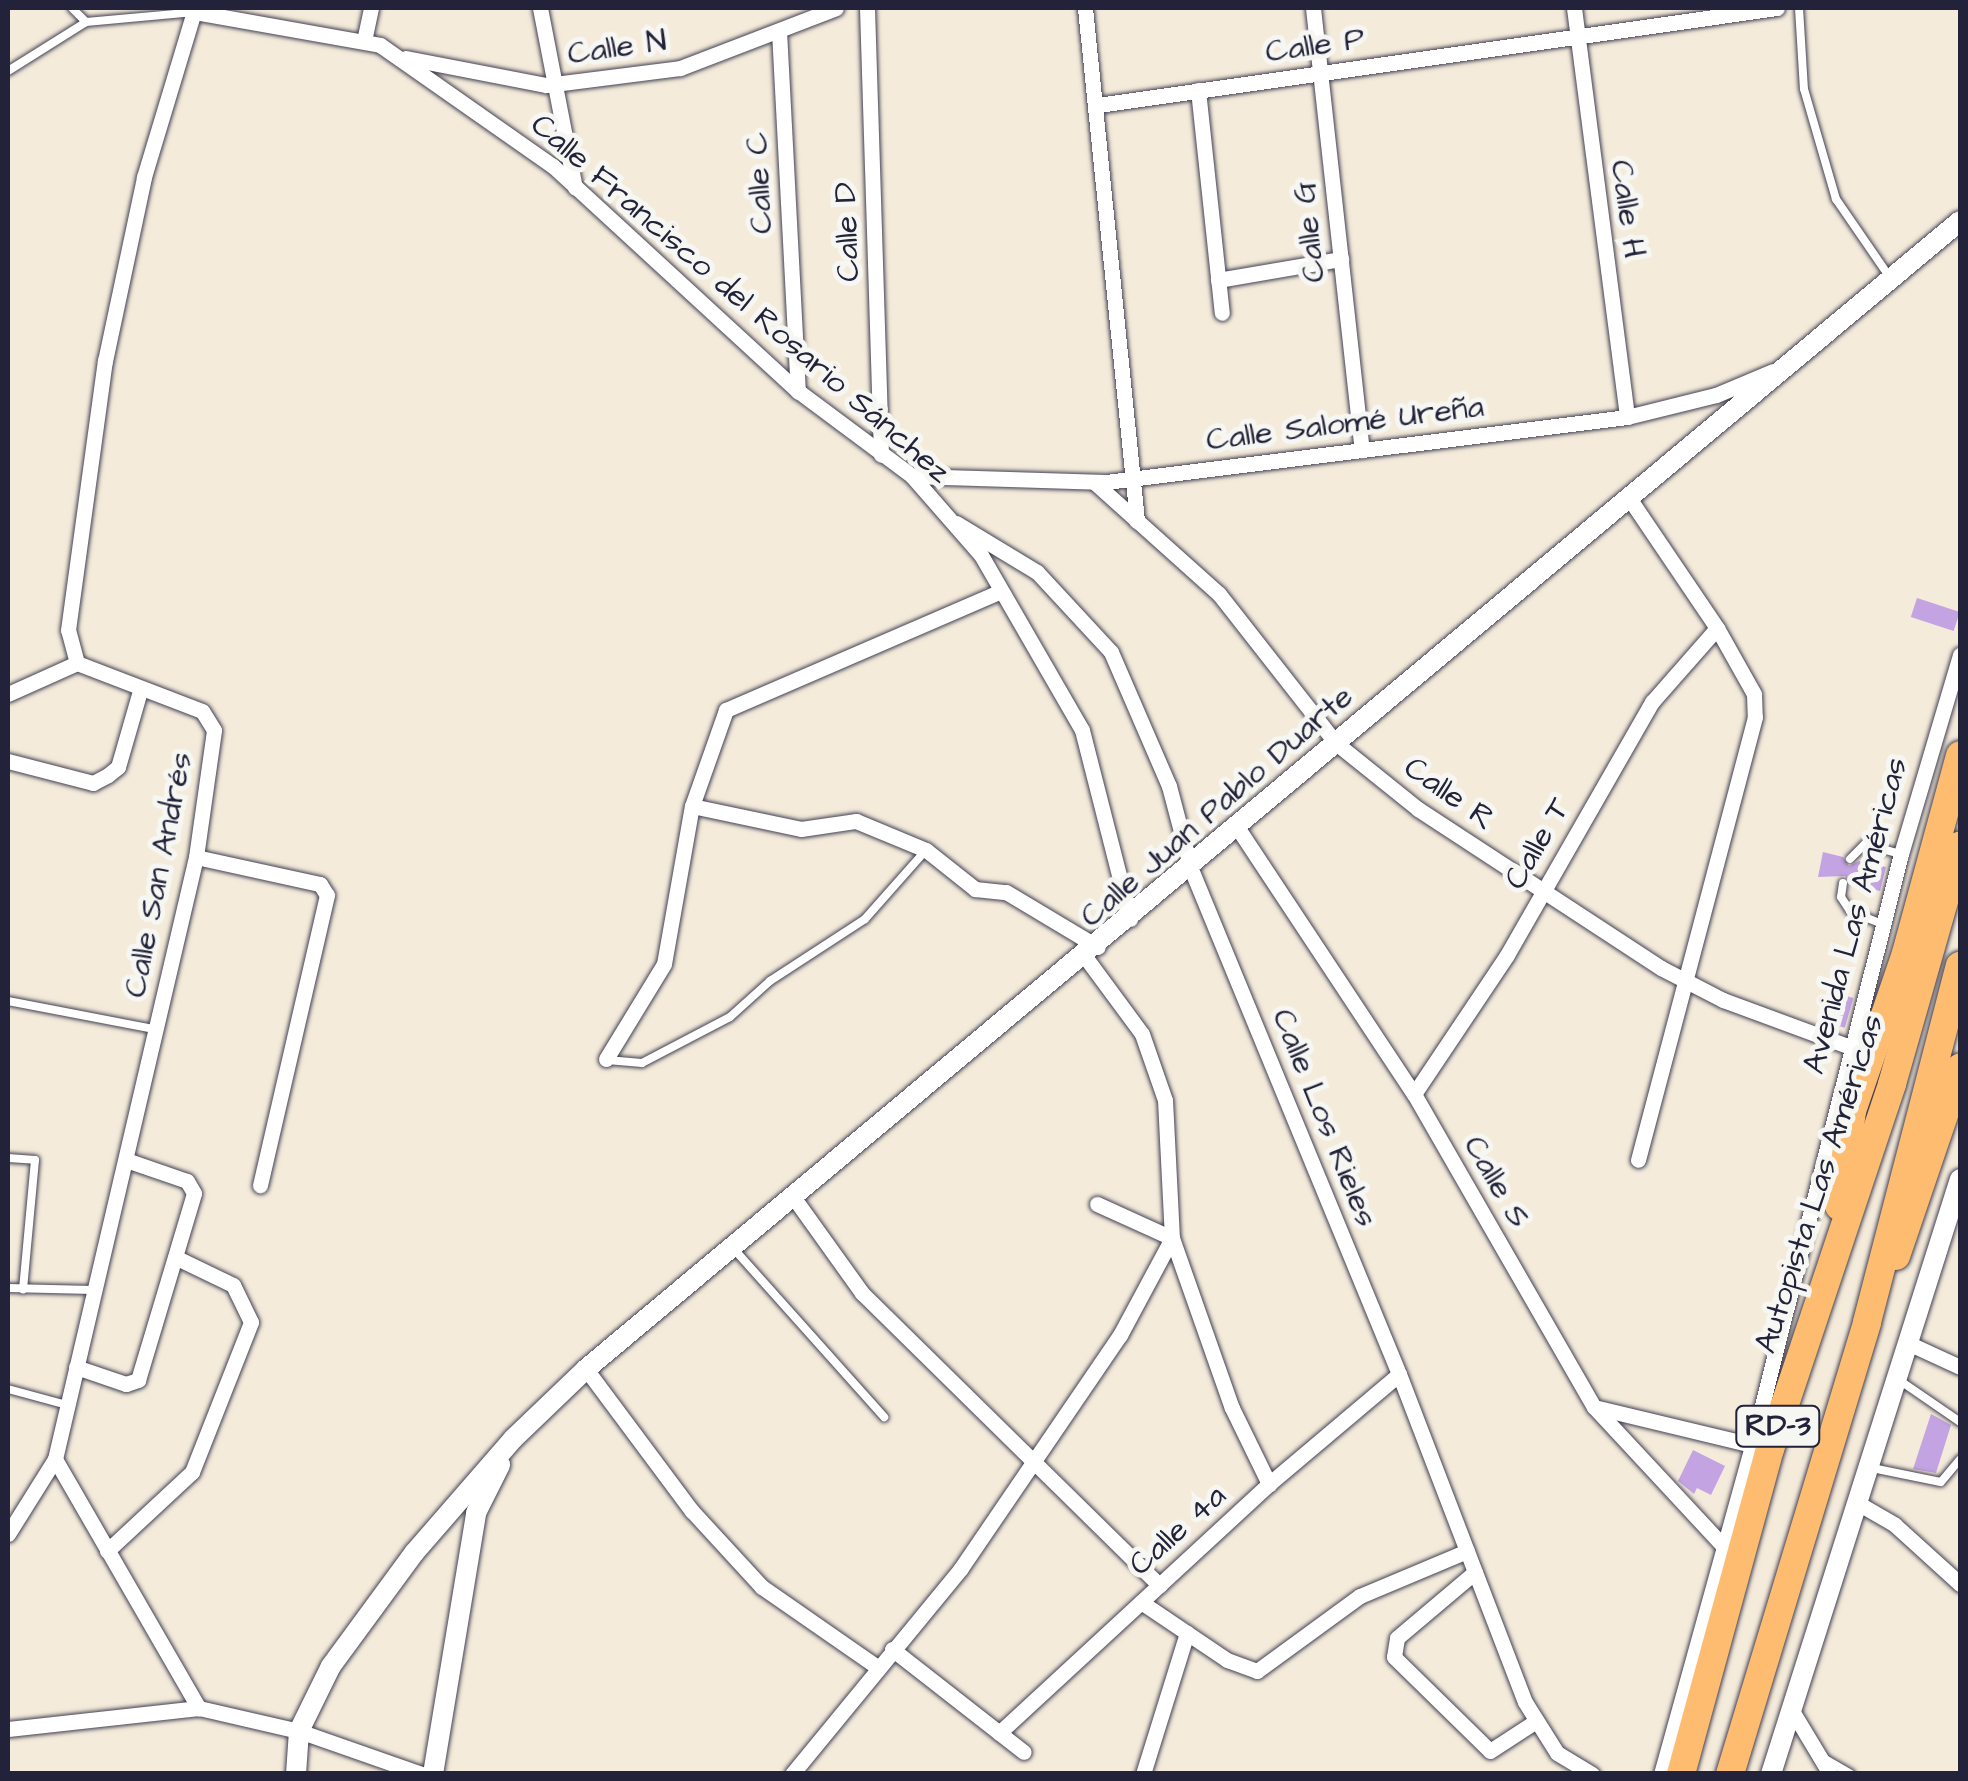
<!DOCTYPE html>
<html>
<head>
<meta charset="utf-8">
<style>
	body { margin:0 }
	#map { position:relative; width:1968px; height:1781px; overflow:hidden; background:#f4ebdb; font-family:"Architects Daughter",sans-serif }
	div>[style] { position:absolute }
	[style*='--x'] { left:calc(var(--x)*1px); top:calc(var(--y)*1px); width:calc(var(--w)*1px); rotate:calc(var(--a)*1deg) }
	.building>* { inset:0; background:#c3a3e2; transform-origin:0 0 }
	.roads { filter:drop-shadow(0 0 2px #424053) drop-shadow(0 0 2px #424053) }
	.service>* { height:8px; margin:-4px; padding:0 4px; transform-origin:4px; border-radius:4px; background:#fff }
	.minor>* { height:15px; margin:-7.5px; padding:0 7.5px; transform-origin:7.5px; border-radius:7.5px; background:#fff }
	.tertiary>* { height:20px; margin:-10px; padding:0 10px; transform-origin:10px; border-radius:10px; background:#fff }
	.motorway>* { height:28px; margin:-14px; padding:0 14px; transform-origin:14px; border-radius:14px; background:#febc70 }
	span { translate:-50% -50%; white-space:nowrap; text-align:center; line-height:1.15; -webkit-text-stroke:10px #f6f6f2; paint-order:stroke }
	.shield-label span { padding:2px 8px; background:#f6f6f2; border:2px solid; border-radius:8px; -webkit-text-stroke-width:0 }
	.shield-label { font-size:30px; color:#22223b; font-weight:700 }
	.street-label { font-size:32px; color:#22223b }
	.frame { position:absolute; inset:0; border:10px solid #22223b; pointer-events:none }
</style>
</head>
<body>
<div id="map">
	<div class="building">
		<i style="left:1917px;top:598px;width:45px;height:20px;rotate:18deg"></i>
		<i style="clip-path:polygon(1823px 852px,1843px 857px,1849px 866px,1859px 861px,1886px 867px,1880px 891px,1850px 884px,1845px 876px,1818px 877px)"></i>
		<i style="left:1836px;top:993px;width:18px;height:31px;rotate:16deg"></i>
		<i style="clip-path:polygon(1931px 1414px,1951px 1425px,1936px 1473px,1913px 1469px)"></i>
		<i style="clip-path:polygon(1693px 1450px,1725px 1466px,1711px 1495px,1697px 1488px,1694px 1494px,1678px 1481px)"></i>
	</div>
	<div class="roads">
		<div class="service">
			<i style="--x:72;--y:8;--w:20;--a:45"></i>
			<i style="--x:86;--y:22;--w:109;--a:-5.2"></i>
			<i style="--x:1799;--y:8;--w:81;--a:86.5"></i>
			<i style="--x:1804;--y:89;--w:115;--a:73.8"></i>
			<i style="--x:1836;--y:199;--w:93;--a:55.5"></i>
			<i style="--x:8;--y:71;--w:92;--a:-32.1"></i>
			<i style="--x:1850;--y:859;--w:21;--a:-45"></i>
			<i style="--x:1865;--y:844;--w:37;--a:16"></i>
			<i style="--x:1843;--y:883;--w:14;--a:98"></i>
			<i style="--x:1841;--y:897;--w:17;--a:57"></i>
			<i style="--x:1850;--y:911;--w:35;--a:22"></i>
			<i style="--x:8;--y:1001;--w:153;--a:10.9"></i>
			<i style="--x:607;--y:1060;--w:35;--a:5"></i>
			<i style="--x:642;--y:1063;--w:99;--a:-27.6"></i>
			<i style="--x:730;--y:1017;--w:54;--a:-42"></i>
			<i style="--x:770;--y:981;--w:113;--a:-33.1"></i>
			<i style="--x:865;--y:919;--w:92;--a:-48.5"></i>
			<i style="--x:8;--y:1158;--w:27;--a:4"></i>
			<i style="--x:35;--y:1160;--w:130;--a:95.3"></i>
			<i style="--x:733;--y:1248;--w:227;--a:48.2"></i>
			<i style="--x:8;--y:1288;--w:85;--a:1.3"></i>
			<i style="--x:1899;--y:1380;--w:74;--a:34.5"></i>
			<i style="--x:8;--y:1389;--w:61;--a:15.2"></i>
			<i style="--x:1872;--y:1468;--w:70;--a:11.5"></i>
			<i style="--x:1941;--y:1482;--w:30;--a:-50"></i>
			<i style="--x:1825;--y:1759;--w:30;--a:30"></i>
		</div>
		<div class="minor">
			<i style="--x:540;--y:8;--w:183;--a:79"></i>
			<i style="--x:867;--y:8;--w:447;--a:88.2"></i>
			<i style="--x:1085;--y:8;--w:516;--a:84.21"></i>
			<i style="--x:1313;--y:8;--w:445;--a:83.7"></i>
			<i style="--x:1574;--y:8;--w:412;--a:82.6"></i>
			<i style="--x:195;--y:12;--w:188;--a:10.1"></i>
			<i style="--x:380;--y:45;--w:211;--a:35"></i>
			<i style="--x:553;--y:166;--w:333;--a:42.6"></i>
			<i style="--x:798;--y:391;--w:142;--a:36.7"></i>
			<i style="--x:912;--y:476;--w:105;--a:48.9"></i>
			<i style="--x:981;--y:555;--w:202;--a:60"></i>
			<i style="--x:1082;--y:730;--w:195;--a:75.7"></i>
			<i style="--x:779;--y:31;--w:361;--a:87"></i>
			<i style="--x:364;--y:41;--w:34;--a:-78"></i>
			<i style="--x:406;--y:58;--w:143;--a:10.9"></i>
			<i style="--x:546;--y:85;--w:135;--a:-7.2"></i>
			<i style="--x:680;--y:68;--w:167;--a:-21"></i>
			<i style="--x:1198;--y:90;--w:224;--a:83.9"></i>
			<i style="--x:1098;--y:105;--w:686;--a:-8.13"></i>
			<i style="--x:1218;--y:280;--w:125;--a:-9.7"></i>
			<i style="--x:912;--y:476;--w:194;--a:1.8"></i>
			<i style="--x:1106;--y:482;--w:525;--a:-7.11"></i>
			<i style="--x:1627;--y:417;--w:92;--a:-13.9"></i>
			<i style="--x:1716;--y:395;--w:62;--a:-22.8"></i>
			<i style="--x:1094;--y:482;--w:168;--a:41.9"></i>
			<i style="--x:1219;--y:594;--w:189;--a:51.9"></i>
			<i style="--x:1336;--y:743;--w:105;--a:38.8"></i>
			<i style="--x:1418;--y:809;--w:290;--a:33.2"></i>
			<i style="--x:1661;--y:968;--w:70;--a:27.3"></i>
			<i style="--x:1723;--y:1000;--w:135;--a:20.3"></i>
			<i style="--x:1629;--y:498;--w:157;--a:55.9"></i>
			<i style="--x:1717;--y:628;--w:76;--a:60.7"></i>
			<i style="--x:1754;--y:694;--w:23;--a:88"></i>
			<i style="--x:1755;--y:717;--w:458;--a:104.8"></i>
			<i style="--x:956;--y:523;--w:95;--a:31.2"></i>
			<i style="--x:1037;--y:572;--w:109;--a:47.2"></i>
			<i style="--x:1111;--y:652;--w:146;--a:66.6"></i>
			<i style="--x:1169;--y:786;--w:86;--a:75.2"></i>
			<i style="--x:1191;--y:869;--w:546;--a:67.61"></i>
			<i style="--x:1399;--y:1374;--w:351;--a:69"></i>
			<i style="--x:1525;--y:1702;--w:60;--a:57.9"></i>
			<i style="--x:1557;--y:1753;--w:41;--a:31"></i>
			<i style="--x:8;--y:694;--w:76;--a:-24.2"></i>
			<i style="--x:8;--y:761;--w:88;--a:14.5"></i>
			<i style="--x:93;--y:783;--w:17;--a:-28"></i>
			<i style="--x:108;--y:775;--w:13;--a:-39"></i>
			<i style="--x:118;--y:767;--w:79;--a:-73.9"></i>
			<i style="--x:692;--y:806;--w:111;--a:11.9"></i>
			<i style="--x:801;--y:829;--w:56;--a:-8.3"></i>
			<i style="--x:856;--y:821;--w:76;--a:22.5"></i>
			<i style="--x:926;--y:850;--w:63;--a:38.5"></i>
			<i style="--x:975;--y:889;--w:31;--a:6"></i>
			<i style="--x:1006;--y:892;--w:107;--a:30.9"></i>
			<i style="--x:1239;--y:830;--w:317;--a:56.5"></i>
			<i style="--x:1414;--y:1094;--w:361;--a:60.1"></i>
			<i style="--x:1594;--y:1407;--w:190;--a:47.1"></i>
			<i style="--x:196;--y:857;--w:127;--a:12.3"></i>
			<i style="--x:320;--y:884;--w:13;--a:58"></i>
			<i style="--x:327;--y:895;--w:298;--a:103"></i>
			<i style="--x:1086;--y:958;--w:94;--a:53.6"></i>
			<i style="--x:1142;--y:1034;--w:70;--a:70.8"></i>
			<i style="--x:1165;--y:1100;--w:138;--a:87.1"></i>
			<i style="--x:1172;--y:1238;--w:180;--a:70.6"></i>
			<i style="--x:1232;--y:1408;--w:85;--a:64"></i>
			<i style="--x:606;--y:1059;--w:111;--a:-58.6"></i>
			<i style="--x:664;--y:964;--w:160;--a:-80"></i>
			<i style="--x:692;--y:806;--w:102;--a:-70.5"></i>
			<i style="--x:726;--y:710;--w:297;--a:-23.4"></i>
			<i style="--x:1414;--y:1094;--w:167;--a:-56.2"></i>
			<i style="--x:1507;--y:955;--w:292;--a:-60.2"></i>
			<i style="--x:1652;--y:702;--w:98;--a:-48.7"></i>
			<i style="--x:794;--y:1198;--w:117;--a:54.4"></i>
			<i style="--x:862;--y:1293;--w:417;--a:44.5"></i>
			<i style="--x:1097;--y:1204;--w:82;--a:24.4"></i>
			<i style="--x:1910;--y:1344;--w:55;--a:24.7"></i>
			<i style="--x:76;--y:1367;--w:53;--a:18.8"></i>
			<i style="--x:126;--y:1384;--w:13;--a:-18"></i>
			<i style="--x:138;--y:1380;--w:195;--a:-73.3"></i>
			<i style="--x:194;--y:1193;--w:14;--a:-120"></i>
			<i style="--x:187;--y:1181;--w:61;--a:-161"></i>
			<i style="--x:586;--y:1369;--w:177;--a:53.3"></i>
			<i style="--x:692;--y:1511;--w:103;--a:47.4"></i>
			<i style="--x:762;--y:1587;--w:140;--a:34.8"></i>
			<i style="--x:1594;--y:1407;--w:172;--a:13.5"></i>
			<i style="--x:55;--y:1459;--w:288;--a:60"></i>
			<i style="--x:1861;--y:1505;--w:39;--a:30"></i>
			<i style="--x:1895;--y:1525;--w:88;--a:42.2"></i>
			<i style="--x:8;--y:1534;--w:89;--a:-57.9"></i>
			<i style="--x:55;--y:1459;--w:618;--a:-76.82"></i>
			<i style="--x:196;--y:857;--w:128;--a:-81.9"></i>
			<i style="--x:214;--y:730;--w:22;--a:-122"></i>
			<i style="--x:202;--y:711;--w:134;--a:-159"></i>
			<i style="--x:77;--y:663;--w:34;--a:-105"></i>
			<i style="--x:68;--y:630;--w:272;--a:-82.2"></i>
			<i style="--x:105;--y:361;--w:188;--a:-78"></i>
			<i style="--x:144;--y:177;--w:177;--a:-73.2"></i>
			<i style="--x:107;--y:1551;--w:116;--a:-42.9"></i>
			<i style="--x:192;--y:1472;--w:161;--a:-68.5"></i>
			<i style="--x:251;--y:1322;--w:41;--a:-115.9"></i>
			<i style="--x:233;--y:1285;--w:64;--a:-154.2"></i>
			<i style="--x:1475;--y:1572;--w:102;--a:139.8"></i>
			<i style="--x:1397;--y:1638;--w:19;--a:99"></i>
			<i style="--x:1394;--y:1657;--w:134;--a:44.4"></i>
			<i style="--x:1490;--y:1751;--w:55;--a:-33.1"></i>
			<i style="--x:1141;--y:1602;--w:104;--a:34"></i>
			<i style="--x:1227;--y:1660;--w:32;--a:20"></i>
			<i style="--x:1257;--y:1671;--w:127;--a:-36.1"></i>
			<i style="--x:1360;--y:1596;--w:116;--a:-22.8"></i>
			<i style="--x:892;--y:1649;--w:167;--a:38"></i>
			<i style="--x:1791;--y:1709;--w:76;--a:59"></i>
			<i style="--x:8;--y:1729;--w:192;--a:-6.3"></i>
			<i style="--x:199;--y:1708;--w:103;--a:13"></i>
			<i style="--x:299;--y:1731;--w:130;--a:19.3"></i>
			<i style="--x:999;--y:1733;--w:367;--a:-42.7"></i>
			<i style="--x:1269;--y:1484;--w:170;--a:-40.2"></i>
			<i style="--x:792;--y:1774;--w:266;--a:-50.6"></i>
			<i style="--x:961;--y:1568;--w:282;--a:-55.7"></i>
			<i style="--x:1120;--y:1335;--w:110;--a:-61.8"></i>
			<i style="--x:1143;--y:1774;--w:148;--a:-72.7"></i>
			<i style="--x:1661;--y:1774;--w:341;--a:-74.5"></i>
			<i style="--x:1752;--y:1445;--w:609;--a:-75.85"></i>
			<i style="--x:1901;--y:854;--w:208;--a:-73.5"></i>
		</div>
		<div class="tertiary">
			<i style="--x:296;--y:1774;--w:43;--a:-86"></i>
			<i style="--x:299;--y:1731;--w:72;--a:-63.8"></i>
			<i style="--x:331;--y:1666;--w:140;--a:-53.7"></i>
			<i style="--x:414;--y:1553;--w:151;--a:-49"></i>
			<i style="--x:513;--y:1439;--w:101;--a:-43.8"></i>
			<i style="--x:586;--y:1369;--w:1790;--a:-39.88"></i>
			<i style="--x:433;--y:1774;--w:265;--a:-80.6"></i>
			<i style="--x:476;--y:1513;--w:54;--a:-63.4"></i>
			<i style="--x:1771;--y:1774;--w:624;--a:-72.38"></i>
		</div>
		<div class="motorway">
			<i style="--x:1839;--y:1206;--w:96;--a:-82.2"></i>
			<i style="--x:1852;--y:1111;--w:167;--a:-71.1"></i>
			<i style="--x:1906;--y:953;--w:205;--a:-74.7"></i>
			<i style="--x:1896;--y:1256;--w:199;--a:-71.2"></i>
			<i style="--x:1681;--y:1774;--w:337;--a:-74.7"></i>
			<i style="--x:1770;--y:1449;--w:385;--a:-71.5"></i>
			<i style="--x:1892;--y:1084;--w:248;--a:-74.1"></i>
			<i style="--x:1730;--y:1774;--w:472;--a:-73.1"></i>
			<i style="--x:1867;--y:1322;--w:368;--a:-75.4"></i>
		</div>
	</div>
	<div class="shield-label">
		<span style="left:1778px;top:1426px">RD-3</span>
	</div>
	<div class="street-label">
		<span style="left:1315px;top:46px;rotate:-8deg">Calle P</span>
		<span style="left:617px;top:48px;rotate:-8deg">Calle N</span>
		<span style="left:760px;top:183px;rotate:-93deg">Calle C</span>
		<span style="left:1627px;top:209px;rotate:82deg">Calle H</span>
		<span style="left:848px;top:232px;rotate:-92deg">Calle D</span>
		<span style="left:1310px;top:232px;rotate:-96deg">Calle G</span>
		<span style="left:740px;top:299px;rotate:41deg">Calle Francisco del Rosario Sánchez</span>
		<span style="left:1345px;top:424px;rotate:-7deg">Calle Salomé Ureña</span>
		<span style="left:1449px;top:794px;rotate:35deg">Calle R</span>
		<span style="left:1217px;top:807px;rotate:-41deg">Calle Juan Pablo Duarte</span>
		<span style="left:1538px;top:844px;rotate:-60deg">Calle T</span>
		<span style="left:159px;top:875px;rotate:-79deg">Calle San Andrés</span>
		<span style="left:1856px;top:916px;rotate:-75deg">Avenida Las Américas</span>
		<span style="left:1324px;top:1118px;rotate:68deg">Calle Los Rieles</span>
		<span style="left:1496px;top:1182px;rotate:60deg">Calle S</span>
		<span style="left:1820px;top:1184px;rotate:-72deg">Autopista Las Américas</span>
		<span style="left:1178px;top:1531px;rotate:-42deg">Calle 4a</span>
	</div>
	<div class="frame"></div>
</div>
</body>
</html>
